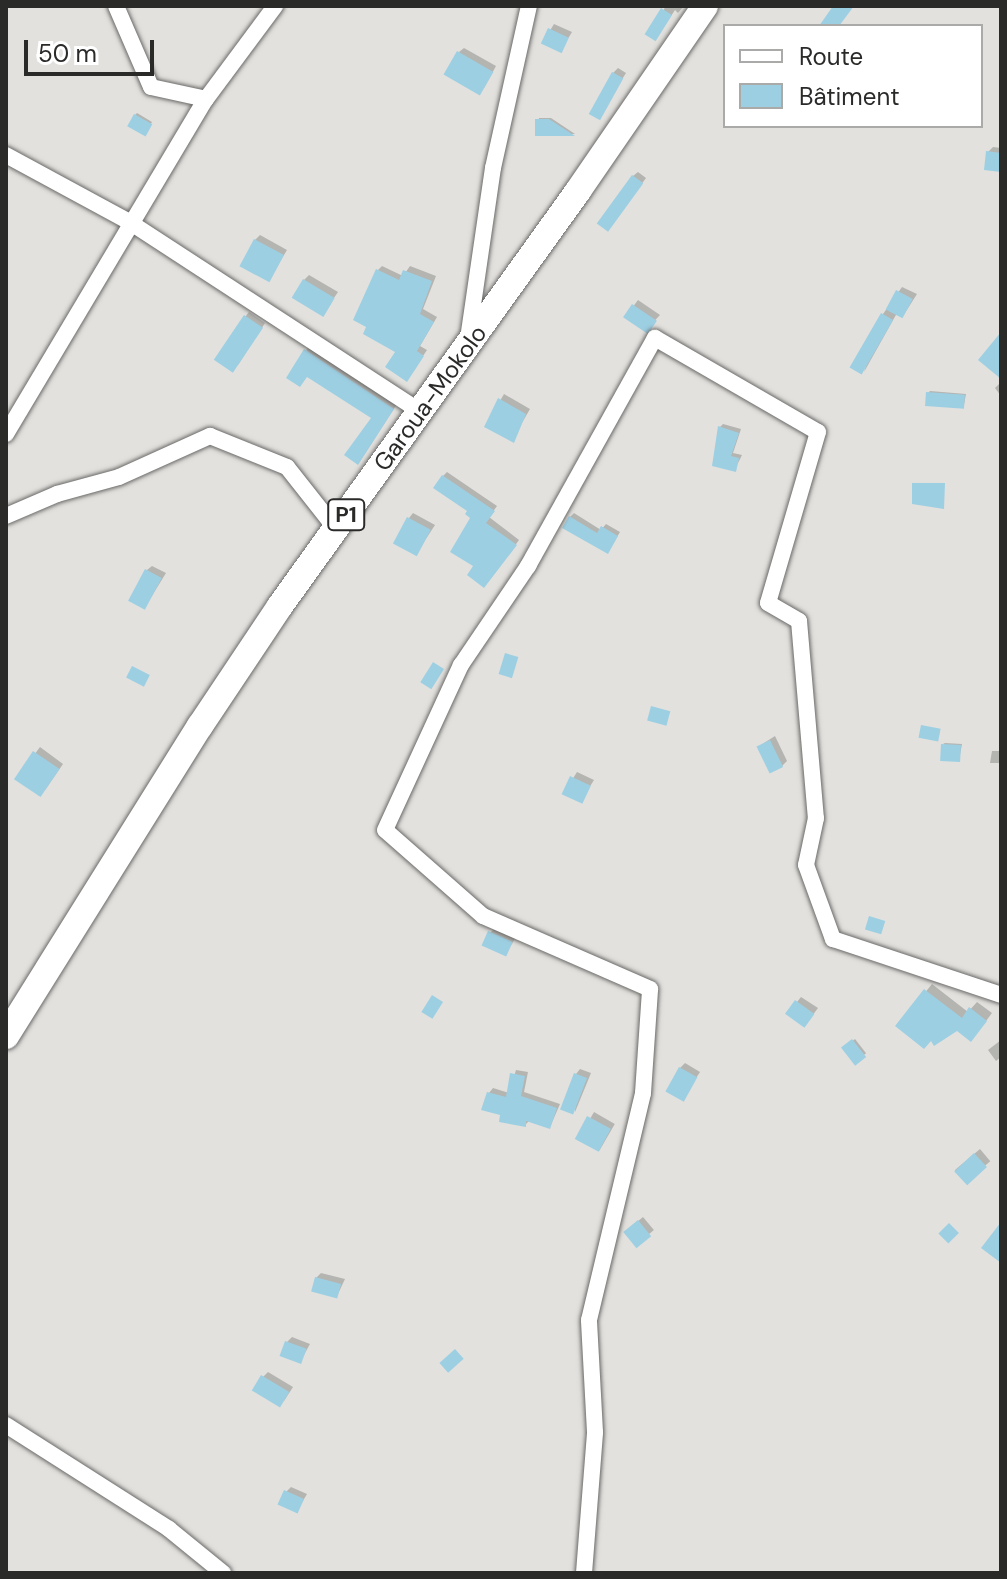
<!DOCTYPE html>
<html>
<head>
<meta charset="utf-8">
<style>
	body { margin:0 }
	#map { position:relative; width:1007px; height:1579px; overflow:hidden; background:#e2e1de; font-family:"DM Sans",sans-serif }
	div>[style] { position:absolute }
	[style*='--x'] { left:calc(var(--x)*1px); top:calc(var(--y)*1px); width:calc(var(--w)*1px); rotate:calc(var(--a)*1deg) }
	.shadow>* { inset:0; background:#0003; transform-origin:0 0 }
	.building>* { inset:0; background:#9dcfe3; transform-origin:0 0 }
	.roads { filter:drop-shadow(0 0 2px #6a6967) drop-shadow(0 0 2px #6a6967) }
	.street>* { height:16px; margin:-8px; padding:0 8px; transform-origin:8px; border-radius:8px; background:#fff }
	.primary>* { height:26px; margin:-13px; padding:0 13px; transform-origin:13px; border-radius:13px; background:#fff }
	span { translate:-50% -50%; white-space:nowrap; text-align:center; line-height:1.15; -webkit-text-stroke:7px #fff; paint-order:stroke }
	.shield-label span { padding:2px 6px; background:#fff; border:2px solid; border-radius:6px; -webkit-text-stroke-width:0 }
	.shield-label { font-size:22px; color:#2a2a29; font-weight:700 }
	.street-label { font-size:24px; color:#2a2a29 }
	.frame { position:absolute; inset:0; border:8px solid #2a2a29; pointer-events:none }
	.legend { position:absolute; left:723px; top:24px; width:260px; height:104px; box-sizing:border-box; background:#fff; border:2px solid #aaaaa9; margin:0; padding:10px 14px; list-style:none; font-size:24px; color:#2a2a29 }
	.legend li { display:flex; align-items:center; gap:16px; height:40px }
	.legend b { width:40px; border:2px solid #aaaaa9 }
	.scale { position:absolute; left:24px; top:40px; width:130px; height:36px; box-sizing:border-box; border:4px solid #2a2a29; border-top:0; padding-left:10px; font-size:24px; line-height:28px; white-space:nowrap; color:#2a2a29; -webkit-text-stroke:6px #fff; paint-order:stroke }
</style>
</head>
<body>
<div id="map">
	<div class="shadow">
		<i style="clip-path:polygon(665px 6px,684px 6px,678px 13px,675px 10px,656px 39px)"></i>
		<i style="clip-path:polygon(554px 24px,572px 32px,561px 50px,543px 42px)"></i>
		<i style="clip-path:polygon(464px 48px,496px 66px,484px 88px,459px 52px)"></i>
		<i style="clip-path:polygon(618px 68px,626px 73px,598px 117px,613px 73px)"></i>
		<i style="clip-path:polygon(137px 113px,152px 122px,146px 132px,135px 115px)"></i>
		<i style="clip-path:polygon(539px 118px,551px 118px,575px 134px,537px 134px)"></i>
		<i style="clip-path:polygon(993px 147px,1001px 148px,1001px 170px,988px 152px)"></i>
		<i style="clip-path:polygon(638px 172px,646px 178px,612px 224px,633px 176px)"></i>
		<i style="clip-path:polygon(260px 235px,287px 250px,269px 280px,255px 240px)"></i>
		<i style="clip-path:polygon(382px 266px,403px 276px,410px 266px,436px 276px,423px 309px,437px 317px,420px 346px,427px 350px,411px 374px,398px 351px,378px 270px)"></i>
		<i style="clip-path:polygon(309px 275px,338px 292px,323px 314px,304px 280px)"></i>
		<i style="clip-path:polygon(902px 287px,917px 294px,903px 316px,897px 313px,864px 372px,883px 314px)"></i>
		<i style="clip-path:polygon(638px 300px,660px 315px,646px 330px,626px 316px)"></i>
		<i style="clip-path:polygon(249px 312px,265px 323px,238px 365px,245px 317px)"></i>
		<i style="clip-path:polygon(310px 346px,397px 404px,362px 458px,374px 417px,306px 350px)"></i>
		<i style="clip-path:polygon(1001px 382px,1001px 396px,995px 388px)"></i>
		<i style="clip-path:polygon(930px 391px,966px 394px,964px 405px,928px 393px)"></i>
		<i style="left:504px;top:394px;width:30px;height:37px;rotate:30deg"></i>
		<i style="clip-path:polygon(723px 424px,741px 429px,733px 453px,742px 455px,735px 469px,720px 427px)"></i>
		<i style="clip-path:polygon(447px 472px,497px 506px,489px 517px,519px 540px,488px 582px,476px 566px,473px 518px,443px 476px)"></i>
		<i style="clip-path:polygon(413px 513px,435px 525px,416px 554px,409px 518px)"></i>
		<i style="clip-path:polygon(574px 513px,601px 530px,606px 524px,620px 532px,608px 552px,570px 517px)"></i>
		<i style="clip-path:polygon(152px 566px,166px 573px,145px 607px,147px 570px)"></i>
		<i style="clip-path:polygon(775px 736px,787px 761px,782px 766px,759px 746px)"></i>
		<i style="clip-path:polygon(945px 743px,962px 744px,959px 760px,943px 744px)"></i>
		<i style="clip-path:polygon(40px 747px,63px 764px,45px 790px,17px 778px)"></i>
		<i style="clip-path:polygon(992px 751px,1001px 751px,1001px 763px,990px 763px)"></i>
		<i style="clip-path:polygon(577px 772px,594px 780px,581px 801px,564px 793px)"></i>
		<i style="clip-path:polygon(495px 928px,516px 937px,506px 954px,490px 933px)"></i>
		<i style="clip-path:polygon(932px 984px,968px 1012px,977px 1002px,992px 1013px,977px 1033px,957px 1028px,932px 1039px,898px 1026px)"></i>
		<i style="clip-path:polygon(801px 997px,818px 1008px,809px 1020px,797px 1002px)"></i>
		<i style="left:855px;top:1039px;width:18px;height:15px;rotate:52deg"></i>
		<i style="clip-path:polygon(1001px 1040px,1001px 1057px,996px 1061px,988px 1050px)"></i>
		<i style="clip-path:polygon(685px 1063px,700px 1072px,683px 1098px,680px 1068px)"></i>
		<i style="clip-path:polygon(580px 1069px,591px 1073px,575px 1112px,576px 1074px)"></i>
		<i style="clip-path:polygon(516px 1070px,528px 1072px,524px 1092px,560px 1104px,550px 1127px,530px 1120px,525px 1125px,502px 1114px,489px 1093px,493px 1088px,509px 1093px)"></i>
		<i style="left:594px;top:1112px;width:24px;height:31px;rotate:30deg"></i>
		<i style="left:980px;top:1149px;width:16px;height:33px;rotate:50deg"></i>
		<i style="left:643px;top:1217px;width:17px;height:23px;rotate:50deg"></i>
		<i style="clip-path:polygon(321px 1273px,345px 1279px,337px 1296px,316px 1278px)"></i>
		<i style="clip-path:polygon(292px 1337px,310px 1344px,300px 1362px,287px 1342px)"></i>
		<i style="clip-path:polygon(268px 1372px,293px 1387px,284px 1401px,263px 1377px)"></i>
		<i style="clip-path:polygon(291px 1487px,307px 1494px,297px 1511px,286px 1492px)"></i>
	</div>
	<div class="building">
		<i style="clip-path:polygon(833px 6px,854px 6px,839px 26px,819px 26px)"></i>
		<i style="left:661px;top:8px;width:13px;height:31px;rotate:32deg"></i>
		<i style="left:548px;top:28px;width:23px;height:17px;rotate:25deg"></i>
		<i style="left:457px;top:51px;width:42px;height:27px;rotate:30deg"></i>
		<i style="left:612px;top:72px;width:13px;height:48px;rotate:29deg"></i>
		<i style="left:134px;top:114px;width:21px;height:14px;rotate:29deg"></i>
		<i style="clip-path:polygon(535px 119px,549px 119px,575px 136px,535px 136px)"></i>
		<i style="clip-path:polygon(986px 151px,1001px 153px,1001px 172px,984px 170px)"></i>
		<i style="left:632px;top:175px;width:14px;height:60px;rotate:36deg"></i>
		<i style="left:254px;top:239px;width:34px;height:31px;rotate:28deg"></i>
		<i style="clip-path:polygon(376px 269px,399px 280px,403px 270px,432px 281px,420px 314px,434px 322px,417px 351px,424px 356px,407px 382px,385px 367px,395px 352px,363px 334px,366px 327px,353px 320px)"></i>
		<i style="left:303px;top:279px;width:37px;height:22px;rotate:31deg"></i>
		<i style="left:896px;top:290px;width:19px;height:22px;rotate:28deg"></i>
		<i style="left:632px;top:304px;width:30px;height:16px;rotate:34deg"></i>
		<i style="left:881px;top:313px;width:14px;height:63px;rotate:30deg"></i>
		<i style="left:244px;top:315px;width:23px;height:54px;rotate:34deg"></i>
		<i style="clip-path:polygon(1001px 332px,1001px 379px,978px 360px)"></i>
		<i style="clip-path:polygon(304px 349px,394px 409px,358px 465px,344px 455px,371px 418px,307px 377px,300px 387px,286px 378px)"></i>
		<i style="left:926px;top:392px;width:39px;height:14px;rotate:4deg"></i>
		<i style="clip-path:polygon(498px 398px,526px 414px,514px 443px,484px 427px)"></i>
		<i style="clip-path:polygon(718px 426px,739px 433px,731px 456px,739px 458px,736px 472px,712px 466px)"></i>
		<i style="clip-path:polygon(442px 475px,495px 511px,486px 523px,517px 545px,484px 588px,467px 575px,473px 566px,450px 552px,470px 518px,465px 514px,467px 511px,433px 488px)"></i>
		<i style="clip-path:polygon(912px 483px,945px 483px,944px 509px,912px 504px)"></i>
		<i style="clip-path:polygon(569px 516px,597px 533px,601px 526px,618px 536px,608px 554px,562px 528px)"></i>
		<i style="left:407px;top:517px;width:27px;height:30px;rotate:28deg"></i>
		<i style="left:145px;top:569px;width:19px;height:36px;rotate:28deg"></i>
		<i style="left:505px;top:653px;width:14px;height:22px;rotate:17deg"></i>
		<i style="left:433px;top:662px;width:13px;height:24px;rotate:32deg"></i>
		<i style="left:132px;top:666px;width:20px;height:13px;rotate:27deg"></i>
		<i style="left:651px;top:706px;width:20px;height:15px;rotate:15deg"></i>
		<i style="left:921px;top:725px;width:20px;height:13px;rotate:11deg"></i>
		<i style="left:770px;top:740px;width:30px;height:15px;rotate:64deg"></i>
		<i style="left:941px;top:744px;width:20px;height:17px;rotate:3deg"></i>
		<i style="left:33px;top:751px;width:32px;height:34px;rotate:34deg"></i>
		<i style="left:570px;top:776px;width:23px;height:20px;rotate:25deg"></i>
		<i style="left:869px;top:916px;width:17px;height:14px;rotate:17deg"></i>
		<i style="left:488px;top:931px;width:27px;height:16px;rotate:24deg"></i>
		<i style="clip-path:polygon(924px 989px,962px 1018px,969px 1007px,987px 1021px,971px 1042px,957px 1031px,934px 1046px,931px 1041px,924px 1049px,895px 1026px)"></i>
		<i style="left:432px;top:995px;width:13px;height:20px;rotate:32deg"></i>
		<i style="left:795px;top:1000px;width:24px;height:17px;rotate:36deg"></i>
		<i style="left:852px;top:1039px;width:23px;height:14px;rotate:52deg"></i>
		<i style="left:679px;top:1067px;width:21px;height:28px;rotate:29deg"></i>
		<i style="clip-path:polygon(510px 1073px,525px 1076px,521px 1096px,557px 1108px,550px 1129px,526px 1121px,526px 1127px,499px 1122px,500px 1115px,481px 1110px,487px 1092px,506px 1097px)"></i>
		<i style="left:574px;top:1073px;width:14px;height:39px;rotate:21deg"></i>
		<i style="left:587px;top:1116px;width:27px;height:26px;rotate:28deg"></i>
		<i style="left:974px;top:1153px;width:19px;height:27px;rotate:47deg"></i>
		<i style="left:638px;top:1220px;width:21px;height:19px;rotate:51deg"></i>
		<i style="clip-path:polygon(1001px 1222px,1001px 1263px,981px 1248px)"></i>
		<i style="left:949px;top:1223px;width:14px;height:15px;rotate:45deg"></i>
		<i style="left:315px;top:1277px;width:27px;height:15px;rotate:15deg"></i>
		<i style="left:285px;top:1341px;width:23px;height:16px;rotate:20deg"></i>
		<i style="left:455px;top:1349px;width:13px;height:21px;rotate:48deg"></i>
		<i style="left:261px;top:1375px;width:33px;height:18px;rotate:31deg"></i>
		<i style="left:284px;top:1490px;width:22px;height:16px;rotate:24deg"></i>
	</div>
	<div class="roads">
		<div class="street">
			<i style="--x:116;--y:6;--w:88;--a:66.6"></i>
			<i style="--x:151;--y:87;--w:56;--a:12.3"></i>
			<i style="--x:6;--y:155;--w:142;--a:28.5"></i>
			<i style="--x:131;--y:223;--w:346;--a:33.1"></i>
			<i style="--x:468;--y:339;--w:173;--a:-81.7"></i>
			<i style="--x:493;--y:168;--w:166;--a:-77.5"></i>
			<i style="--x:6;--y:434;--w:390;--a:-59.2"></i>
			<i style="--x:206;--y:99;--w:116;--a:-53.4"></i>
			<i style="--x:6;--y:516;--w:56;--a:-23.3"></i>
			<i style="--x:57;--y:494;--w:64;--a:-15.3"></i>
			<i style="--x:119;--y:477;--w:100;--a:-24.3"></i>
			<i style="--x:210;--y:436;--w:83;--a:21.9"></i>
			<i style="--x:287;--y:467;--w:79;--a:51.7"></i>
			<i style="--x:6;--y:1425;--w:193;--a:32.5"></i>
			<i style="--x:169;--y:1529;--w:70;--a:39.2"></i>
			<i style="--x:584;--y:1573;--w:141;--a:-85.5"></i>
			<i style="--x:595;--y:1432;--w:112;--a:-93.1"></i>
			<i style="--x:589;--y:1320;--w:233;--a:-76.6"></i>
			<i style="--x:643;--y:1093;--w:104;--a:-86.1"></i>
			<i style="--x:650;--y:989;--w:182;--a:-156.4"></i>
			<i style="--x:483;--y:916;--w:130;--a:-138.7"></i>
			<i style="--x:385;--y:830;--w:182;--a:-65.3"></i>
			<i style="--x:461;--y:665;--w:120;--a:-55.9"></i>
			<i style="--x:528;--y:566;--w:261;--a:-60.9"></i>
			<i style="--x:655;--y:338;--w:188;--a:30"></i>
			<i style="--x:818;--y:432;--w:178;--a:106.3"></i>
			<i style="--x:768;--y:603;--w:36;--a:30"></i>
			<i style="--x:799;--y:621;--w:198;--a:85.1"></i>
			<i style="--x:816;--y:818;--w:48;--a:102"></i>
			<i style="--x:806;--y:865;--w:79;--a:70"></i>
			<i style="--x:833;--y:939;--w:177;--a:18.4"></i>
		</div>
		<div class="primary">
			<i style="--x:6;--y:1036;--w:366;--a:-58"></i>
			<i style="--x:200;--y:726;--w:144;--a:-56.3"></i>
			<i style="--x:280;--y:606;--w:511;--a:-54.32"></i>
			<i style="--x:578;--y:191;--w:224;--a:-55.5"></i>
		</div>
	</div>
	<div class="shield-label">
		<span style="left:346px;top:515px">P1</span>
	</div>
	<div class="street-label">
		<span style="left:430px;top:398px;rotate:-54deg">Garoua-Mokolo</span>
	</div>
	<div class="frame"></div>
	<ul class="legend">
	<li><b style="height:10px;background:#fff"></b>Route</li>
	<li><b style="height:22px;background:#9dcfe3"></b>Bâtiment</li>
	</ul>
	<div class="scale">50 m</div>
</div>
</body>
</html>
